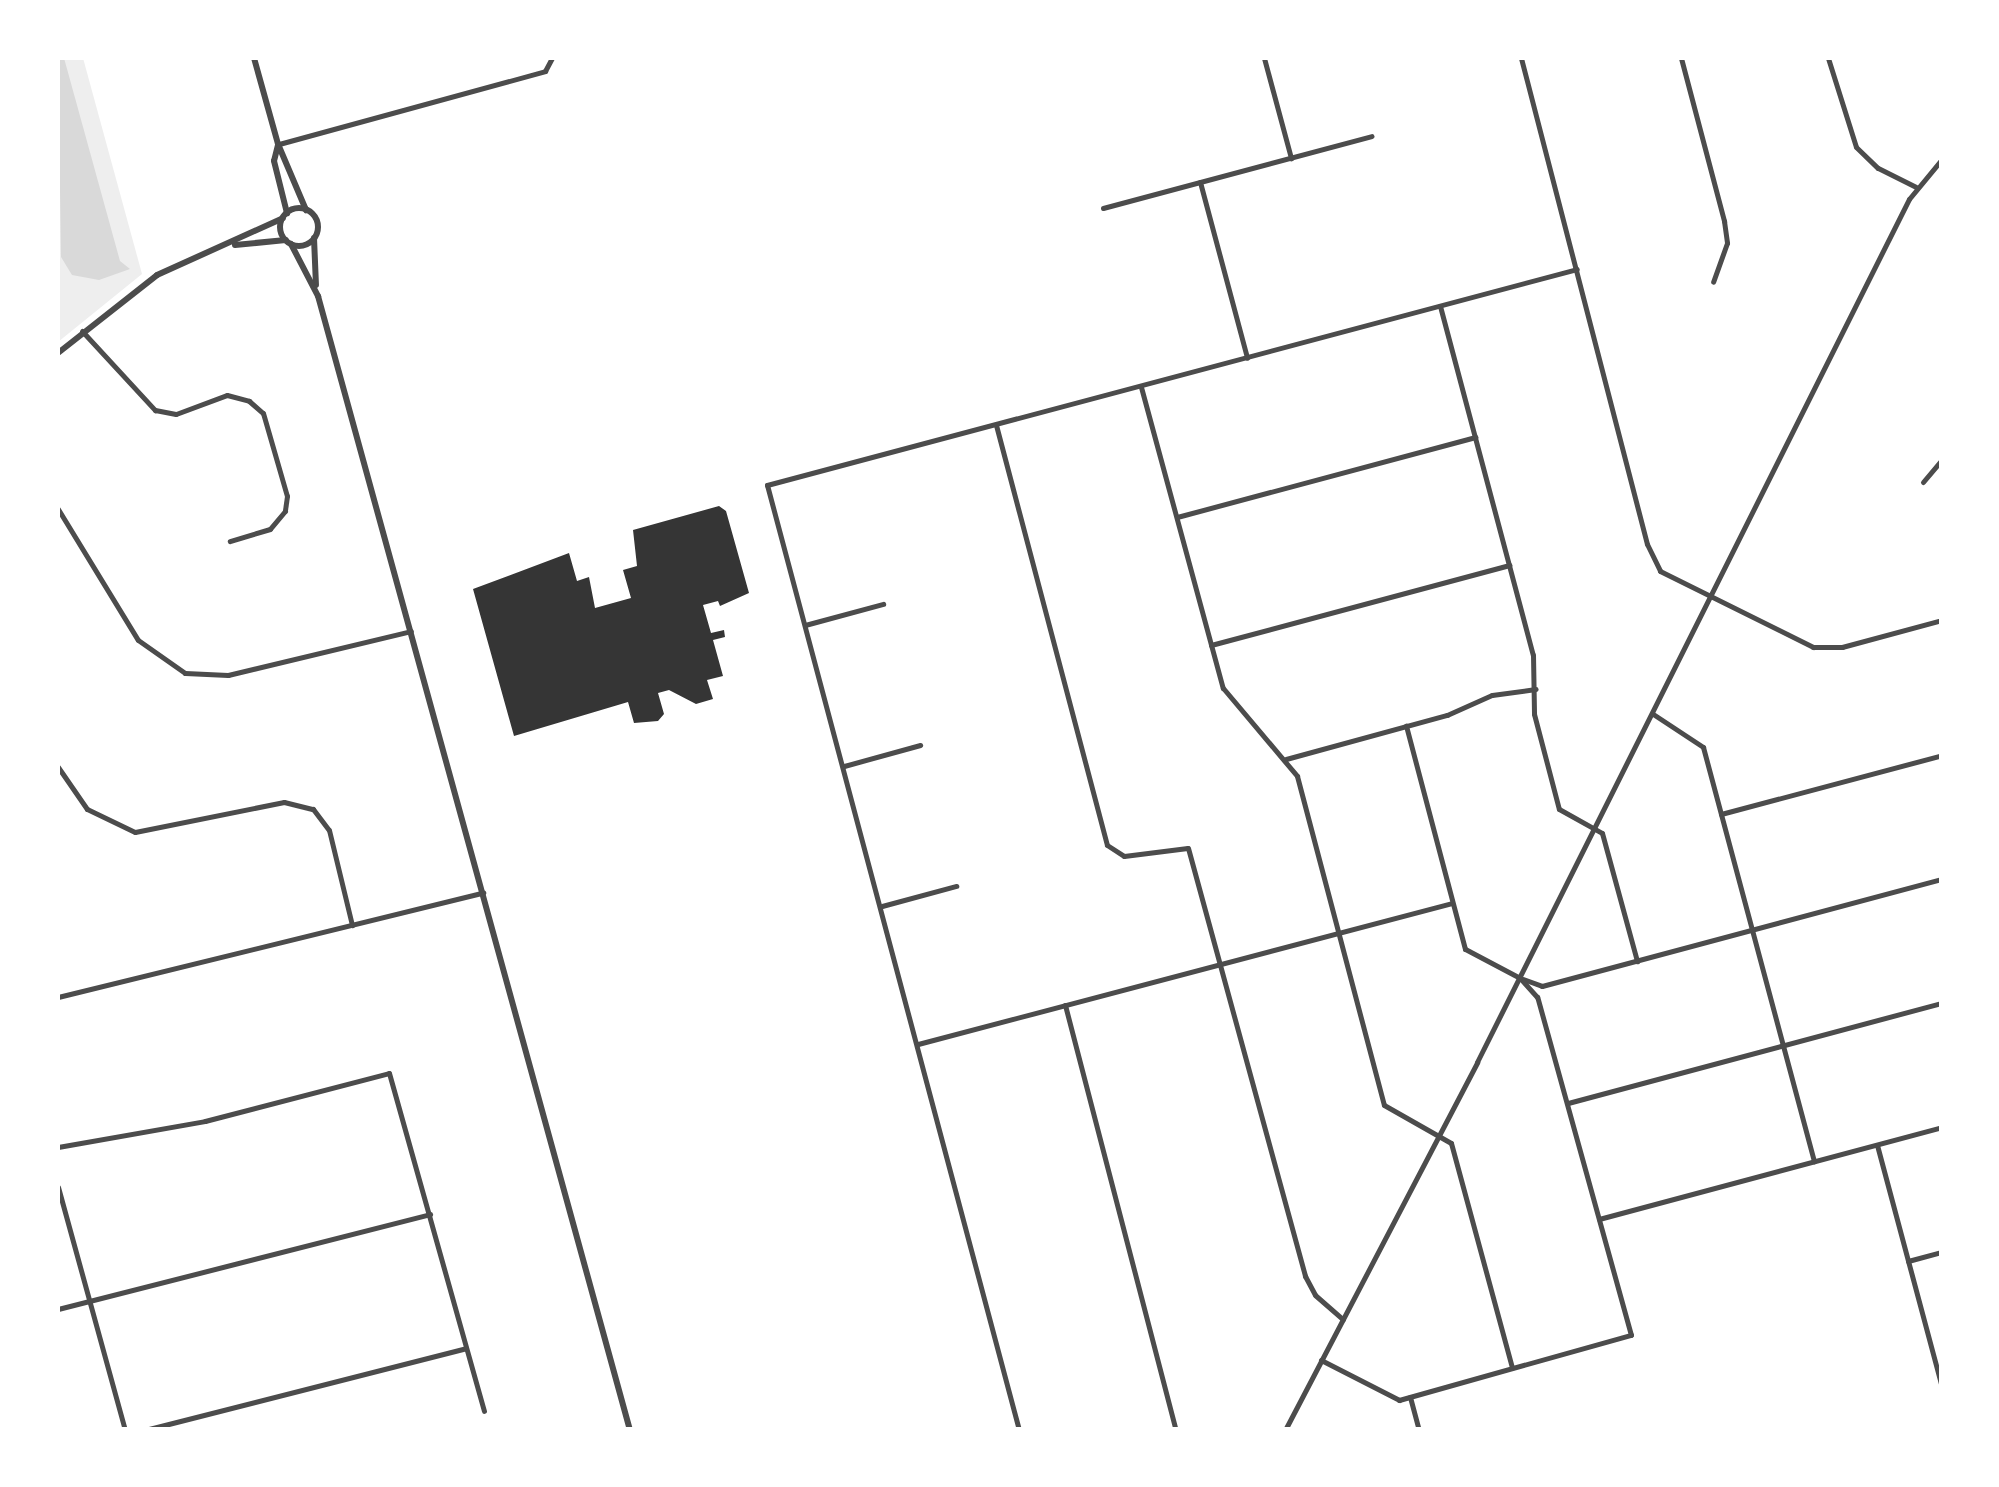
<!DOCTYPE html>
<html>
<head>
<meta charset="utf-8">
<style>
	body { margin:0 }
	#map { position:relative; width:1999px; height:1487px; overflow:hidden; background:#fff; font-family:"IBM Plex Sans",sans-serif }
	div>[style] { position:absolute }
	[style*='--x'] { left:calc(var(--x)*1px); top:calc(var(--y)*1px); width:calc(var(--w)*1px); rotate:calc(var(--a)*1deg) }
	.green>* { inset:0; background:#eee }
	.water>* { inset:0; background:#d9d9d9 }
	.building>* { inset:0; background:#353535 }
	.minor>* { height:5px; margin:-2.5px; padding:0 2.5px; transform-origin:2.5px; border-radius:2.5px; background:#4c4c4c }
	.tertiary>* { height:6px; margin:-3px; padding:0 3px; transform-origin:3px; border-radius:3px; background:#4c4c4c }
	.tertiary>.ring { margin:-3px; padding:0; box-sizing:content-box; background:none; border:6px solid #4c4c4c; border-radius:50% }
	span { translate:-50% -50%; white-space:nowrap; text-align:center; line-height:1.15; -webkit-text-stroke:8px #fff; paint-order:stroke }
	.frame { position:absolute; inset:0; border:60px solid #fff; pointer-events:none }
</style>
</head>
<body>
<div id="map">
	<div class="green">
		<i style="clip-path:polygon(58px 58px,83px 58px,142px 274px,58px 342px)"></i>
	</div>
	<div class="water">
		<i style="clip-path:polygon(58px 58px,64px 58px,120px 261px,130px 269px,99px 280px,72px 275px,61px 257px)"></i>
	</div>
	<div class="building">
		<i style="clip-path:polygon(719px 506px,726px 511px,749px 593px,720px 606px,718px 601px,703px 605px,711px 633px,724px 630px,725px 637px,713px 640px,723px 676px,707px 680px,713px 699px,696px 704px,669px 690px,658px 693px,664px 714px,658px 721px,634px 723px,628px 702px,514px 736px,473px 589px,569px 553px,577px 581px,589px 577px,595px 608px,631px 598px,623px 570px,637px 566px,633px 530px)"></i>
	</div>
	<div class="minor">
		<i style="--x:1264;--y:58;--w:104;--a:74.9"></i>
		<i style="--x:1521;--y:58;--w:502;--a:75.47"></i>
		<i style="--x:1647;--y:544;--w:30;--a:64"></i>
		<i style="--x:1660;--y:571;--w:171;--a:26.4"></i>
		<i style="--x:1813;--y:647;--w:29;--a:0"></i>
		<i style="--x:1842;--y:647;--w:104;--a:-15.1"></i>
		<i style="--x:1681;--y:58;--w:169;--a:75.2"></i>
		<i style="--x:1724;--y:221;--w:22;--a:82"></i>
		<i style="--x:1727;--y:243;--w:41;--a:109.7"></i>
		<i style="--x:1828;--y:58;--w:93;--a:72.5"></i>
		<i style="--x:1856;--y:147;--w:30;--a:44"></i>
		<i style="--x:1878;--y:168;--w:42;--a:26.6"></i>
		<i style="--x:279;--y:144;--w:276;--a:-15.3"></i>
		<i style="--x:545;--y:71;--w:15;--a:-62"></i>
		<i style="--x:1200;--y:182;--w:182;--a:75"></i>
		<i style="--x:1103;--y:208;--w:278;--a:-15"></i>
		<i style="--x:1440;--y:306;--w:361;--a:75.1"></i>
		<i style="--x:1533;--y:655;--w:59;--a:89"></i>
		<i style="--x:1534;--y:714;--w:98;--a:75.3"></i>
		<i style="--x:1559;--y:809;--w:49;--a:29.2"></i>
		<i style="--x:1602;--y:833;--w:133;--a:74.7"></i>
		<i style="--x:82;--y:331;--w:108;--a:47.3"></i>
		<i style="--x:155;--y:410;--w:21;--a:11"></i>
		<i style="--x:176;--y:414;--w:54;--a:-20.4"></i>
		<i style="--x:227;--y:395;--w:23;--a:15"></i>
		<i style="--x:249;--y:401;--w:18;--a:41"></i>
		<i style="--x:263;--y:413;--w:86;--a:73.9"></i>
		<i style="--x:287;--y:496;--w:15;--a:98"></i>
		<i style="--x:285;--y:511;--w:23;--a:130"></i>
		<i style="--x:270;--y:529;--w:42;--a:163.3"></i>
		<i style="--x:1141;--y:387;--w:312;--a:74.8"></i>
		<i style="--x:1223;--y:688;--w:115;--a:49.9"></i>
		<i style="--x:1297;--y:776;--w:340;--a:75.2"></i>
		<i style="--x:1384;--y:1105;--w:77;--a:29.6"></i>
		<i style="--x:1451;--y:1143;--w:233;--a:74.8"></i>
		<i style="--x:996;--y:425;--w:434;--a:75.2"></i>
		<i style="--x:1107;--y:845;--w:20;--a:33"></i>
		<i style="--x:1124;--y:856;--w:64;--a:-7.1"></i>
		<i style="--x:1188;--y:848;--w:444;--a:74.7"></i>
		<i style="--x:1305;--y:1276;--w:21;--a:62"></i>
		<i style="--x:1315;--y:1295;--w:37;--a:41"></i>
		<i style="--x:1923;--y:482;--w:30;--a:-50"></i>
		<i style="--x:58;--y:509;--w:153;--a:58.6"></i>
		<i style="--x:138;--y:640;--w:57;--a:35.1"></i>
		<i style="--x:185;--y:673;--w:43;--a:2.7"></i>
		<i style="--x:228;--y:675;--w:188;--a:-13.5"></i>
		<i style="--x:1177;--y:517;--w:309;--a:-15"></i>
		<i style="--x:805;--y:625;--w:81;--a:-15.1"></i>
		<i style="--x:1211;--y:645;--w:309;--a:-15"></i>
		<i style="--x:1653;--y:714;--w:60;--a:33.4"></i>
		<i style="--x:1703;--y:747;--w:429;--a:75"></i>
		<i style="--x:1286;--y:759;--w:167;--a:-15.3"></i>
		<i style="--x:1447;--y:715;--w:49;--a:-24"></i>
		<i style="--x:1492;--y:695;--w:44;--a:-7.8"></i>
		<i style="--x:844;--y:766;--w:79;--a:-15.4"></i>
		<i style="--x:58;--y:767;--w:51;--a:55.4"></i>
		<i style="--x:87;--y:809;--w:53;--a:25.6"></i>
		<i style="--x:135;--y:832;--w:152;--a:-11.4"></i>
		<i style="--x:284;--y:802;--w:30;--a:14"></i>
		<i style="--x:313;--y:809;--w:26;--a:53"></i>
		<i style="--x:329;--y:830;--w:98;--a:76.4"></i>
		<i style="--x:1721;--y:814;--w:229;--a:-14.9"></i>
		<i style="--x:882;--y:906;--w:77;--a:-15.1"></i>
		<i style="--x:1523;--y:979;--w:20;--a:20"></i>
		<i style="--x:1542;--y:986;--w:414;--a:-15"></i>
		<i style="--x:58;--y:997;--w:438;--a:-13.8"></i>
		<i style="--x:1065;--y:1005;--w:439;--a:75.4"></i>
		<i style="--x:918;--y:1044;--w:552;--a:-14.79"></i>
		<i style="--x:1568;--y:1103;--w:387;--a:-15"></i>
		<i style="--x:1877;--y:1145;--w:252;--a:75"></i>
		<i style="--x:58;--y:1147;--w:149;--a:-10"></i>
		<i style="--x:205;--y:1121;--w:190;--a:-14.6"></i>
		<i style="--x:389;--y:1073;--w:351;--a:74.3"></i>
		<i style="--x:58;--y:1187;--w:252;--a:74.6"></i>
		<i style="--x:1599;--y:1219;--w:355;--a:-15"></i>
		<i style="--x:1908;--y:1261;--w:35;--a:-15"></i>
		<i style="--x:58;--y:1309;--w:384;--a:-14.3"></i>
		<i style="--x:1321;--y:1360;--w:88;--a:27.1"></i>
		<i style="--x:1399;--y:1400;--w:241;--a:-15.7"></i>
		<i style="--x:1631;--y:1335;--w:351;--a:-105.5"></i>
		<i style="--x:1537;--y:997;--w:25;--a:-132"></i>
		<i style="--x:1520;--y:978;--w:62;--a:-152.2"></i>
		<i style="--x:1465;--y:949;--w:231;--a:-104.8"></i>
		<i style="--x:1410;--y:1397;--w:34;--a:75"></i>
		<i style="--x:145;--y:1430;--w:331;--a:-14.3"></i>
		<i style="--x:1019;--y:1430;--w:978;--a:-104.93"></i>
		<i style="--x:767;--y:485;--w:838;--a:-14.93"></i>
		<i style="--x:1285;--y:1430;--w:415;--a:-62.4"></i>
		<i style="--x:1477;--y:1062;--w:965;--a:-63.41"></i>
		<i style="--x:1909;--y:199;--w:52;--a:-50.5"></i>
	</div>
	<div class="tertiary">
		<i style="--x:254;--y:58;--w:89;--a:74.4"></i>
		<i style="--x:278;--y:144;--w:72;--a:67"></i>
		<i style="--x:278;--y:145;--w:16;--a:104"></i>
		<i style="--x:274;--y:161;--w:54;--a:76"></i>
		<i class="ring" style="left:280px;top:208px;width:32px;height:32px"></i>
		<i style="--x:314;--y:238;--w:47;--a:87.6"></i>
		<i style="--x:291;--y:244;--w:59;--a:62.6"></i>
		<i style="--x:318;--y:296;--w:1176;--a:74.62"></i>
		<i style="--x:235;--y:245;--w:51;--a:-5.6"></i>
		<i style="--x:58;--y:353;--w:126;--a:-38.2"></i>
		<i style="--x:157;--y:275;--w:138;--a:-24.3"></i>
	</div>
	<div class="frame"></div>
</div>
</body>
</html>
